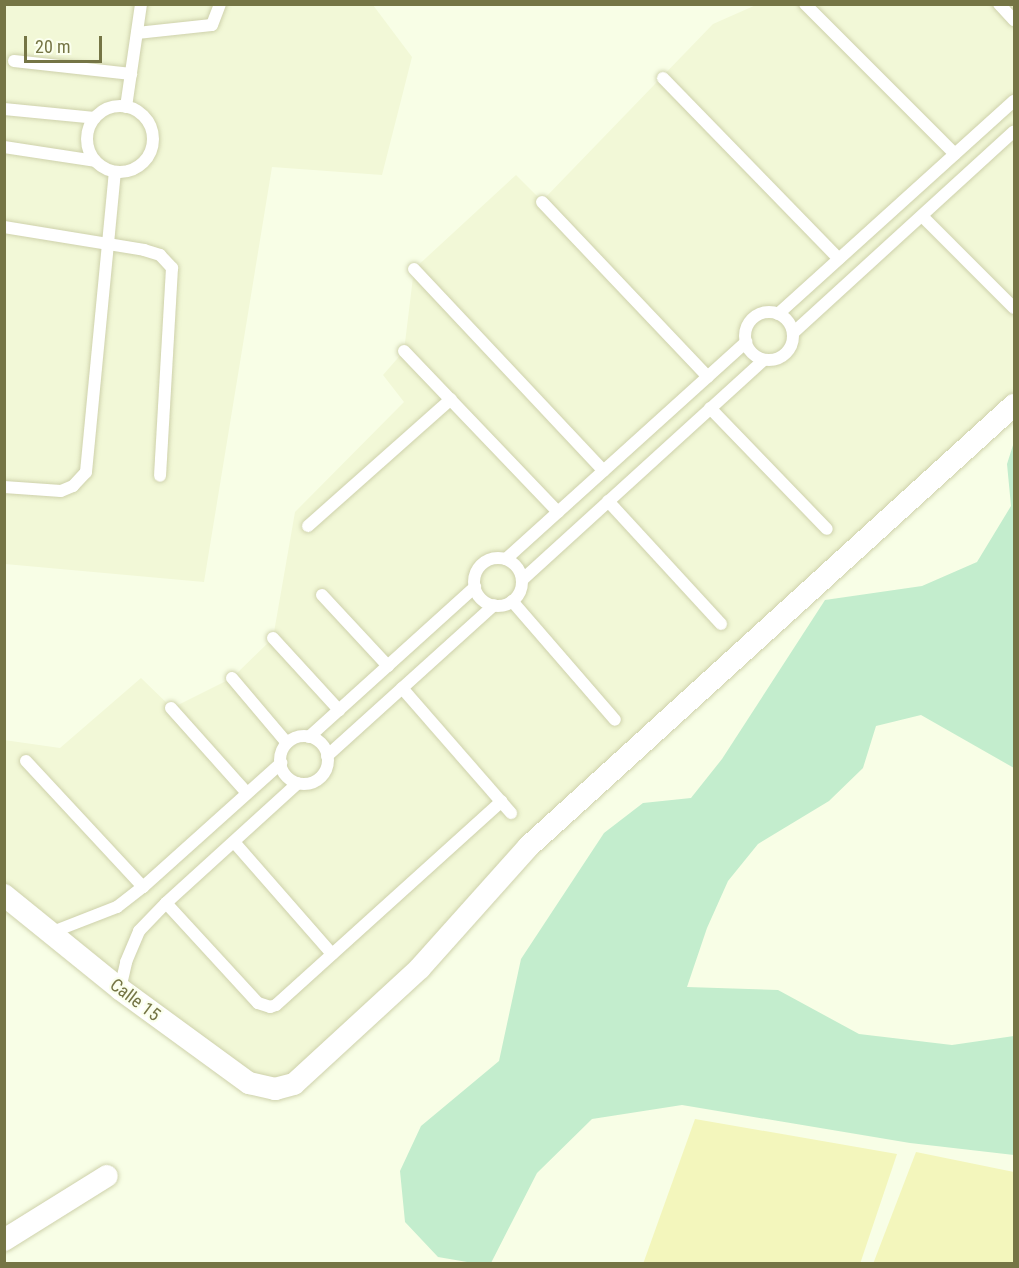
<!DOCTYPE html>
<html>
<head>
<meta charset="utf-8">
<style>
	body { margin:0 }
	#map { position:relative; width:1019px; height:1268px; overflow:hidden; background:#f8fee6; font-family:"Roboto Condensed",sans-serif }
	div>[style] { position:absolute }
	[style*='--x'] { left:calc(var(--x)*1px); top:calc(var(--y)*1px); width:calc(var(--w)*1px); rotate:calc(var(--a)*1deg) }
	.residential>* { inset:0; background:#f2f8d7 }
	.green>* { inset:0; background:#c3edcd }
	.building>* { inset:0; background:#f3f6bc }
	.roads { filter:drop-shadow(0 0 2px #ced1ab) drop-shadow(0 0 2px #ced1ab) }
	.lane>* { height:12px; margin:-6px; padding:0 6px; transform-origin:6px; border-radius:6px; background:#fff }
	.lane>.ring { margin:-6px; padding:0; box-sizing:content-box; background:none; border:12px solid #fff; border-radius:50% }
	.street>* { height:22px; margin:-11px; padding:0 11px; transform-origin:11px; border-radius:11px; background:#fff }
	span { translate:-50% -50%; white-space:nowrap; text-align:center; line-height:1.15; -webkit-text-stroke:4.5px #fbffee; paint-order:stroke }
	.street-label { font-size:18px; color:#757545 }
	.frame { position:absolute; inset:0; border:6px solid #757545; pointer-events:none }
	.scale { position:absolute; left:24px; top:36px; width:78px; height:27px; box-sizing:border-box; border:3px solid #757545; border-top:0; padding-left:8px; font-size:18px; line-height:21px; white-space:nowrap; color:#757545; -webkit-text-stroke:4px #fbffee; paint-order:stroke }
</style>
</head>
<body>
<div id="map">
	<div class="residential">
		<i style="clip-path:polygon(4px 5px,373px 5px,412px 57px,382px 175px,272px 167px,204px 582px,5px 564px)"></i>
		<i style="clip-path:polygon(756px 5px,1014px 5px,1014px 405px,528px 847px,420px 968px,275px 1089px,5px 895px,4px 740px,60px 748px,141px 678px,172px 708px,232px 678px,273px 638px,295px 512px,404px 402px,383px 375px,404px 351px,414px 269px,516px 175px,542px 201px,713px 24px)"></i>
	</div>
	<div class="green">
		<i style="clip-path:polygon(1014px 442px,1014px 768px,921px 715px,876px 726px,863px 768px,829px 801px,758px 844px,728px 881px,707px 928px,687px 987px,778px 990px,859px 1034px,952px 1045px,1014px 1036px,1014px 1155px,910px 1143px,682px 1105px,592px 1119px,537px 1173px,491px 1263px,473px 1263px,438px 1257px,405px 1222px,400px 1171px,421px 1126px,499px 1061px,521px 959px,604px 833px,643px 803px,691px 798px,722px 759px,825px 600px,922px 586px,977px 562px,1011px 506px,1007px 464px)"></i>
	</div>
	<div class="building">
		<i style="clip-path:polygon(695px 1119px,897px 1154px,860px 1264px,643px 1264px)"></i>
		<i style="clip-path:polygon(916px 1152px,1014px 1172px,1014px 1264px,873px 1264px)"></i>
	</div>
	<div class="roads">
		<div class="lane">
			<i style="--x:805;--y:4;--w:212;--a:45"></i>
			<i style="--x:999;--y:4;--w:22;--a:47"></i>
			<i style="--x:137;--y:33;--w:75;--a:-6.1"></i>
			<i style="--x:212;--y:25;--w:22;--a:-69"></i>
			<i style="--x:14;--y:61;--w:118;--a:6.3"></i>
			<i style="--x:663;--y:78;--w:252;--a:45.8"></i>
			<i class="ring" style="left:87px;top:106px;width:54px;height:54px"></i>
			<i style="--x:126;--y:107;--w:104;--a:-81.7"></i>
			<i style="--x:4;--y:109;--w:91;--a:5.6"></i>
			<i style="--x:4;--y:147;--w:92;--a:8.7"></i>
			<i style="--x:542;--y:202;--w:241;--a:46.5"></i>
			<i style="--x:922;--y:216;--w:130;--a:45"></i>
			<i style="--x:4;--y:227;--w:142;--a:9.3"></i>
			<i style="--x:144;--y:250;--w:17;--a:17"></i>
			<i style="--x:160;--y:255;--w:18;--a:47"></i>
			<i style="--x:172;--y:268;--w:208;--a:93.3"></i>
			<i style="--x:414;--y:269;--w:277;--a:46.8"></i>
			<i class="ring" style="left:745px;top:312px;width:36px;height:36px"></i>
			<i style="--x:778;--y:314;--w:318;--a:-42.1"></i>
			<i style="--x:793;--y:333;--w:299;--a:-42.4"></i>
			<i style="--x:404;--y:351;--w:223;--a:46.3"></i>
			<i style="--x:710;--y:408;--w:168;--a:46"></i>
			<i style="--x:4;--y:487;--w:57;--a:4"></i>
			<i style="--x:61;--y:491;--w:13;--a:-23"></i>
			<i style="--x:73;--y:486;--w:19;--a:-47"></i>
			<i style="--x:86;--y:472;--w:301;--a:-84.5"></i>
			<i style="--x:608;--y:501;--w:167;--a:47.4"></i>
			<i style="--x:308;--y:526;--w:191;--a:-41.6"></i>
			<i class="ring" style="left:474px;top:558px;width:36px;height:36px"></i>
			<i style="--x:506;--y:559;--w:324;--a:-42.1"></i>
			<i style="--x:522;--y:580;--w:327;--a:-42.3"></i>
			<i style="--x:322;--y:595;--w:97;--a:47.1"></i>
			<i style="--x:512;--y:601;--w:157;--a:49.1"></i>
			<i style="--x:273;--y:638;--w:98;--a:47.5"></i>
			<i style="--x:232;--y:678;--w:85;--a:49.8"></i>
			<i style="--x:402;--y:688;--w:166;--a:48.9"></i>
			<i style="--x:171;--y:708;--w:114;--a:48.2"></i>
			<i class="ring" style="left:280px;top:736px;width:36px;height:36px"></i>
			<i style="--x:309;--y:737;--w:224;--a:-42.1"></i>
			<i style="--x:327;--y:756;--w:225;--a:-42.1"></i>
			<i style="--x:26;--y:761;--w:172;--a:47.1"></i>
			<i style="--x:234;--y:842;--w:149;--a:48.8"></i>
			<i style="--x:166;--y:903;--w:136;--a:47.4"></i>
			<i style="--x:258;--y:1003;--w:13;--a:18"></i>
			<i style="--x:270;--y:1007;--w:6;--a:-18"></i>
			<i style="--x:276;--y:1005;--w:304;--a:-42.1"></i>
			<i style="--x:50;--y:933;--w:72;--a:-21.2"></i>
			<i style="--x:117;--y:907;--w:33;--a:-38"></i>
			<i style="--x:143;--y:887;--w:186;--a:-41.9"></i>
			<i style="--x:120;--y:989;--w:28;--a:-77"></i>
			<i style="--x:126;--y:962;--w:34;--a:-67"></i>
			<i style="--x:139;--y:931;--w:39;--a:-46"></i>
			<i style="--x:166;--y:903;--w:178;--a:-42.3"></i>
		</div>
		<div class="street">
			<i style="--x:4;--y:895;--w:149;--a:39"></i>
			<i style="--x:120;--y:989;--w:160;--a:36.1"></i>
			<i style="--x:249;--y:1083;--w:27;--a:13"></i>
			<i style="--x:275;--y:1089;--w:20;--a:-15"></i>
			<i style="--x:294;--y:1084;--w:171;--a:-42.6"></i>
			<i style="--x:420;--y:968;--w:162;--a:-48.2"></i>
			<i style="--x:528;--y:847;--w:657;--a:-42.29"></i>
			<i style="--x:4;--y:1240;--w:121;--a:-31.9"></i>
		</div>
	</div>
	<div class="street-label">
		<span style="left:135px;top:1000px;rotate:37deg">Calle 15</span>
	</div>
	<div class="frame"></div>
	<div class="scale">20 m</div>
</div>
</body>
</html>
